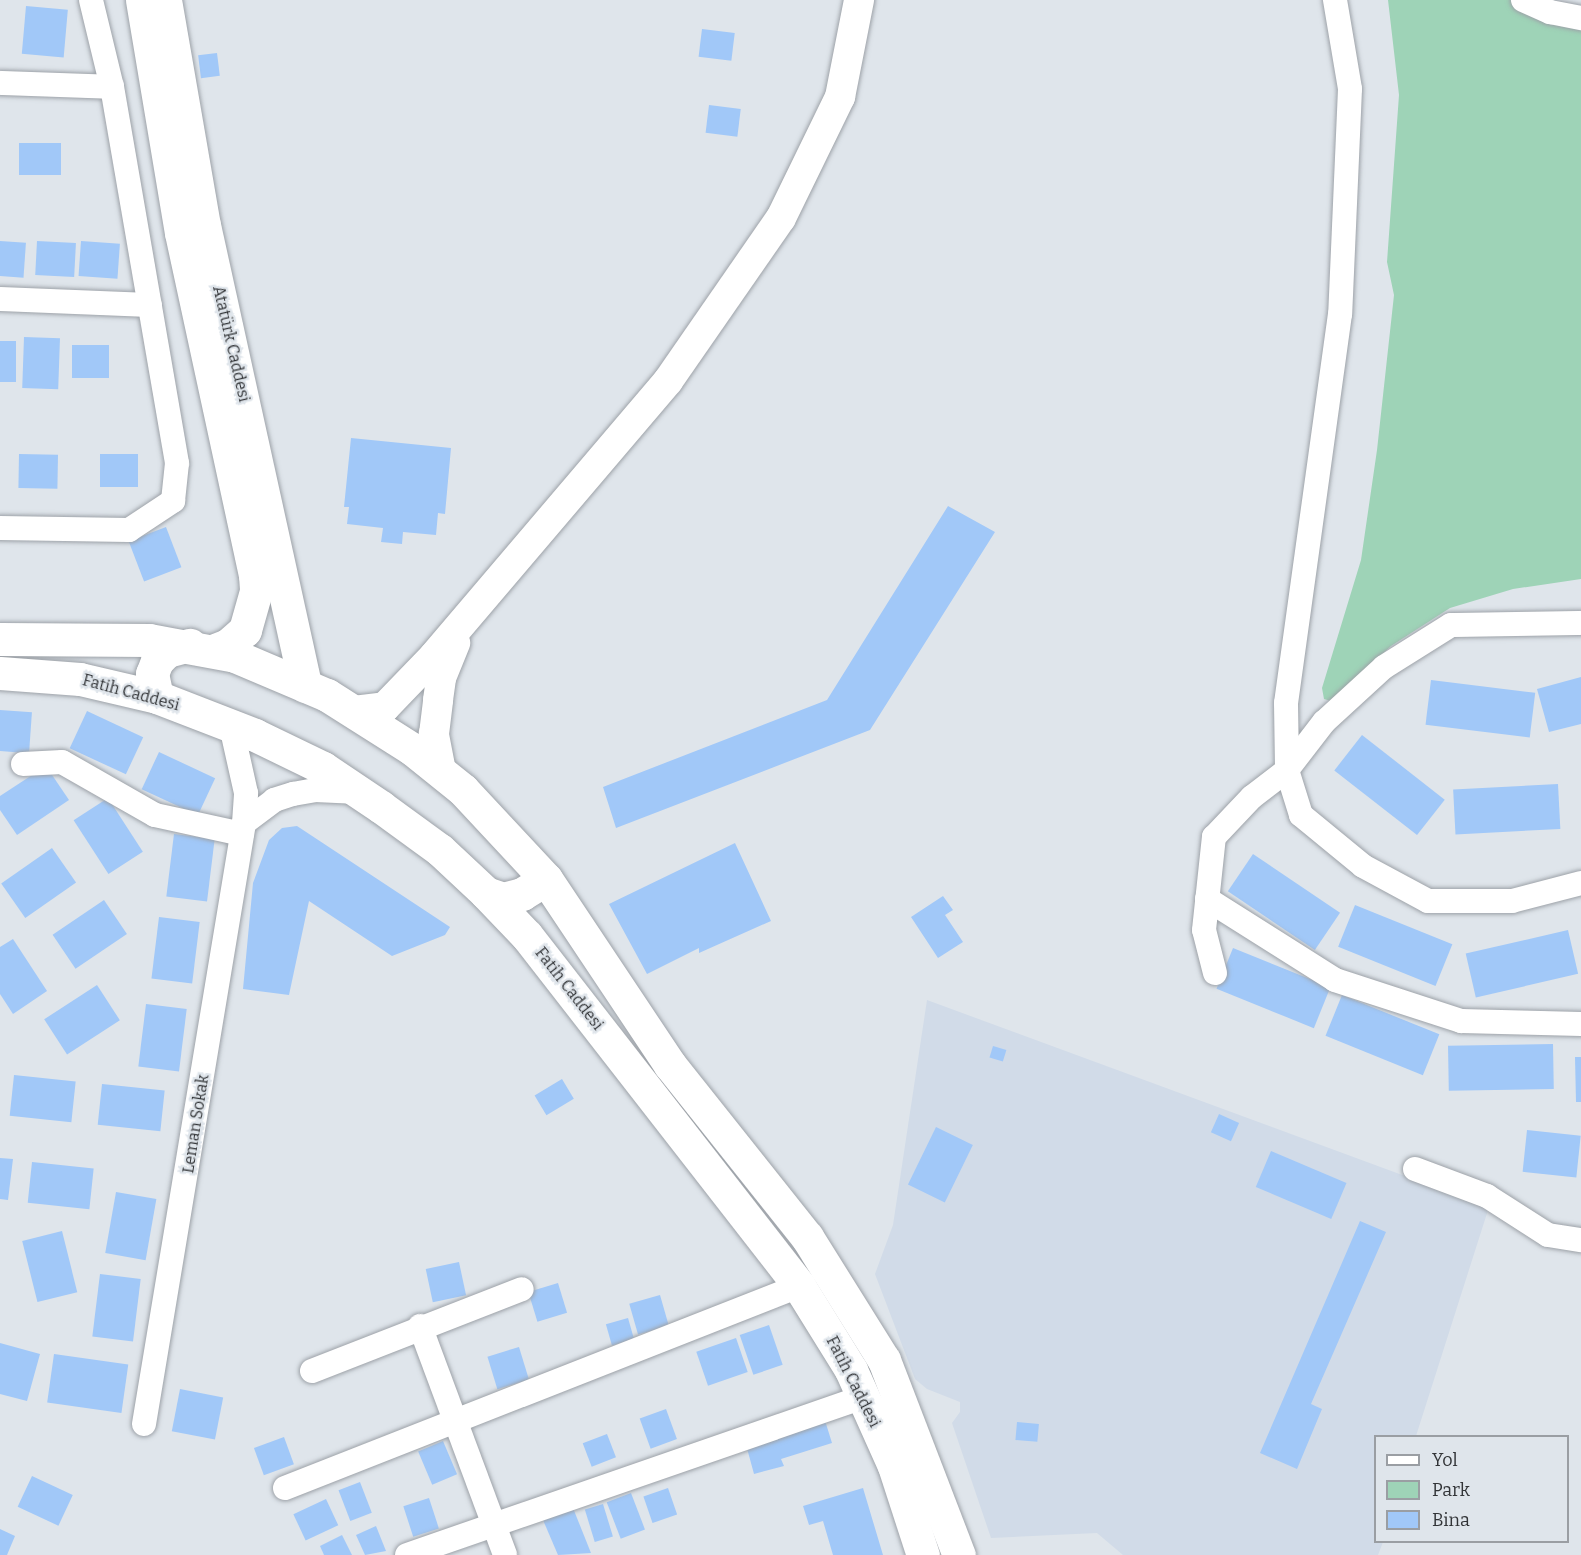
<!DOCTYPE html>
<html>
<head>
<meta charset="utf-8">
<style>
	body { margin:0 }
	#map { position:relative; width:1581px; height:1555px; overflow:hidden; background:#dfe5eb; font-family:Bitter,serif }
	div>[style] { position:absolute }
	[style*='--x'] { left:calc(var(--x)*1px); top:calc(var(--y)*1px); width:calc(var(--w)*1px); rotate:calc(var(--a)*1deg) }
	.built>* { inset:0; background:#d1dbe8 }
	.green>* { inset:0; background:#9ed3b7 }
	.building>* { inset:0; background:#a1c8f8; transform-origin:0 0 }
	.roads { filter:drop-shadow(0 0 2px #9da2a8) drop-shadow(0 0 2px #9da2a8) }
	.minor>* { height:24px; margin:-12px; padding:0 12px; transform-origin:12px; border-radius:12px; background:#fff }
	.tertiary>* { height:30px; margin:-15px; padding:0 15px; transform-origin:15px; border-radius:15px; background:#fff }
	.secondary>* { height:33px; margin:-16.5px; padding:0 16.5px; transform-origin:16.5px; border-radius:16.5px; background:#fff }
	.primary>* { height:33px; margin:-16.5px; padding:0 16.5px; transform-origin:16.5px; border-radius:16.5px; background:#fff }
	span { translate:-50% -50%; white-space:nowrap; text-align:center; line-height:1.15; -webkit-text-stroke:4.5px #dfe5eb; paint-order:stroke }
	.street-label { font-size:16px; color:#323437 }
	.legend { position:absolute; left:1374px; top:1435px; width:195px; height:108px; box-sizing:border-box; background:#dfe5eb; border:2px solid #9a9ea3; margin:0; padding:8px 10px; list-style:none; font-size:18px; color:#323437 }
	.legend li { display:flex; align-items:center; gap:12px; height:30px }
	.legend b { width:30px; border:2px solid #9a9ea3 }
</style>
</head>
<body>
<div id="map">
	<div class="built">
		<i style="clip-path:polygon(927px 1000px,1489px 1207px,1416px 1436px,1376px 1436px,1376px 1542px,1383px 1542px,1378px 1555px,1123px 1555px,1097px 1533px,991px 1538px,952px 1423px,960px 1412px,960px 1402px,927px 1389px,915px 1379px,875px 1274px,893px 1225px)"></i>
	</div>
	<div class="green">
		<i style="clip-path:polygon(1388px 0,1520px 0,1581px 29px,1581px 579px,1513px 589px,1450px 608px,1391px 646px,1331px 701px,1324px 699px,1322px 688px,1361px 560px,1377px 450px,1394px 295px,1387px 262px,1399px 95px)"></i>
	</div>
	<div class="building">
		<i style="left:26px;top:6px;width:42px;height:48px;rotate:5deg"></i>
		<i style="left:702px;top:29px;width:33px;height:28px;rotate:7deg"></i>
		<i style="left:217px;top:53px;width:23px;height:19px;rotate:83deg"></i>
		<i style="left:709px;top:105px;width:32px;height:28px;rotate:7deg"></i>
		<i style="left:19px;top:143px;width:42px;height:32px"></i>
		<i style="left:0;top:241px;width:26px;height:35px;rotate:4deg"></i>
		<i style="left:37px;top:241px;width:39px;height:34px;rotate:3deg"></i>
		<i style="left:81px;top:241px;width:39px;height:35px;rotate:4deg"></i>
		<i style="left:24px;top:337px;width:36px;height:51px;rotate:2deg"></i>
		<i style="left:0;top:341px;width:16px;height:41px"></i>
		<i style="left:72px;top:345px;width:37px;height:33px"></i>
		<i style="clip-path:polygon(351px 438px,451px 448px,445px 514px,438px 513px,436px 535px,403px 532px,402px 544px,381px 542px,383px 528px,347px 524px,349px 507px,344px 507px)"></i>
		<i style="left:19px;top:454px;width:39px;height:34px;rotate:1deg"></i>
		<i style="left:100px;top:454px;width:38px;height:33px"></i>
		<i style="clip-path:polygon(948px 506px,995px 532px,870px 730px,616px 828px,603px 787px,827px 700px)"></i>
		<i style="left:166px;top:527px;width:43px;height:40px;rotate:69deg"></i>
		<i style="clip-path:polygon(1581px 677px,1581px 724px,1549px 732px,1537px 689px)"></i>
		<i style="left:1431px;top:680px;width:105px;height:45px;rotate:7deg"></i>
		<i style="left:0;top:710px;width:32px;height:41px;rotate:4deg"></i>
		<i style="left:87px;top:711px;width:62px;height:41px;rotate:25deg"></i>
		<i style="left:1362px;top:735px;width:105px;height:45px;rotate:38deg"></i>
		<i style="left:159px;top:752px;width:62px;height:41px;rotate:25deg"></i>
		<i style="clip-path:polygon(46px 766px,69px 800px,17px 835px,0 810px,0 796px)"></i>
		<i style="left:1558px;top:784px;width:45px;height:105px;rotate:87deg"></i>
		<i style="left:108px;top:798px;width:64px;height:41px;rotate:57deg"></i>
		<i style="clip-path:polygon(297px 826px,450px 927px,445px 935px,392px 956px,309px 901px,289px 995px,243px 989px,253px 883px,269px 840px,282px 828px)"></i>
		<i style="left:174px;top:834px;width:41px;height:63px;rotate:7deg"></i>
		<i style="clip-path:polygon(735px 843px,771px 921px,699px 953px,699px 948px,647px 974px,609px 904px)"></i>
		<i style="left:52px;top:848px;width:42px;height:62px;rotate:55deg"></i>
		<i style="left:1253px;top:854px;width:105px;height:45px;rotate:34deg"></i>
		<i style="clip-path:polygon(943px 896px,953px 910px,945px 915px,963px 942px,938px 958px,911px 917px)"></i>
		<i style="left:104px;top:900px;width:41px;height:62px;rotate:56deg"></i>
		<i style="left:1355px;top:905px;width:105px;height:45px;rotate:22deg"></i>
		<i style="left:159px;top:917px;width:41px;height:62px;rotate:7deg"></i>
		<i style="left:1568px;top:930px;width:45px;height:105px;rotate:77deg"></i>
		<i style="clip-path:polygon(13px 939px,47px 991px,13px 1014px,0 994px,0 947px)"></i>
		<i style="left:1233px;top:948px;width:105px;height:44px;rotate:22deg"></i>
		<i style="left:97px;top:985px;width:42px;height:63px;rotate:57deg"></i>
		<i style="left:1342px;top:995px;width:105px;height:44px;rotate:22deg"></i>
		<i style="left:146px;top:1004px;width:41px;height:63px;rotate:7deg"></i>
		<i style="left:1553px;top:1044px;width:45px;height:105px;rotate:89deg"></i>
		<i style="left:993px;top:1046px;width:14px;height:12px;rotate:17deg"></i>
		<i style="clip-path:polygon(1575px 1057px,1581px 1057px,1581px 1102px,1576px 1102px)"></i>
		<i style="left:14px;top:1075px;width:62px;height:41px;rotate:6deg"></i>
		<i style="left:562px;top:1079px;width:23px;height:32px;rotate:59deg"></i>
		<i style="left:102px;top:1084px;width:63px;height:41px;rotate:6deg"></i>
		<i style="left:1219px;top:1114px;width:22px;height:20px;rotate:24deg"></i>
		<i style="left:936px;top:1127px;width:41px;height:64px;rotate:26deg"></i>
		<i style="left:1527px;top:1130px;width:54px;height:42px;rotate:6deg"></i>
		<i style="left:1271px;top:1151px;width:82px;height:39px;rotate:23deg"></i>
		<i style="clip-path:polygon(0 1158px,13px 1159px,8px 1200px,0 1199px)"></i>
		<i style="left:32px;top:1162px;width:62px;height:41px;rotate:6deg"></i>
		<i style="left:116px;top:1192px;width:41px;height:62px;rotate:10deg"></i>
		<i style="clip-path:polygon(1360px 1221px,1386px 1232px,1311px 1404px,1322px 1409px,1297px 1469px,1260px 1453px)"></i>
		<i style="left:62px;top:1231px;width:63px;height:41px;rotate:76deg"></i>
		<i style="left:459px;top:1262px;width:34px;height:34px;rotate:78deg"></i>
		<i style="left:100px;top:1274px;width:41px;height:63px;rotate:7deg"></i>
		<i style="left:558px;top:1283px;width:31px;height:31px;rotate:73deg"></i>
		<i style="left:660px;top:1295px;width:32px;height:32px;rotate:74deg"></i>
		<i style="left:628px;top:1318px;width:22px;height:23px;rotate:74deg"></i>
		<i style="left:769px;top:1325px;width:42px;height:31px;rotate:71deg"></i>
		<i style="left:736px;top:1338px;width:36px;height:42px;rotate:71deg"></i>
		<i style="clip-path:polygon(0 1343px,40px 1354px,27px 1401px,0 1394px)"></i>
		<i style="left:519px;top:1347px;width:34px;height:33px;rotate:73deg"></i>
		<i style="left:54px;top:1354px;width:75px;height:49px;rotate:8deg"></i>
		<i style="left:180px;top:1389px;width:44px;height:43px;rotate:11deg"></i>
		<i style="left:666px;top:1409px;width:32px;height:28px;rotate:70deg"></i>
		<i style="clip-path:polygon(823px 1414px,832px 1443px,781px 1459px,784px 1466px,754px 1474px,745px 1441px)"></i>
		<i style="left:1017px;top:1422px;width:22px;height:18px;rotate:5deg"></i>
		<i style="left:607px;top:1434px;width:25px;height:26px;rotate:69deg"></i>
		<i style="left:284px;top:1437px;width:29px;height:32px;rotate:70deg"></i>
		<i style="left:443px;top:1441px;width:36px;height:27px;rotate:67deg"></i>
		<i style="left:32px;top:1476px;width:45px;height:34px;rotate:25deg"></i>
		<i style="left:360px;top:1482px;width:33px;height:23px;rotate:69deg"></i>
		<i style="left:668px;top:1488px;width:28px;height:26px;rotate:71deg"></i>
		<i style="clip-path:polygon(863px 1488px,883px 1555px,833px 1555px,823px 1521px,809px 1525px,803px 1506px)"></i>
		<i style="left:631px;top:1493px;width:39px;height:26px;rotate:69deg"></i>
		<i style="left:429px;top:1498px;width:32px;height:27px;rotate:72deg"></i>
		<i style="left:326px;top:1499px;width:29px;height:36px;rotate:65deg"></i>
		<i style="left:603px;top:1504px;width:34px;height:19px;rotate:73deg"></i>
		<i style="clip-path:polygon(573px 1508px,591px 1553px,558px 1555px,543px 1520px)"></i>
		<i style="clip-path:polygon(376px 1526px,386px 1551px,365px 1555px,356px 1535px)"></i>
		<i style="clip-path:polygon(0 1529px,15px 1536px,7px 1555px,0 1555px)"></i>
		<i style="clip-path:polygon(342px 1535px,352px 1555px,324px 1555px,320px 1546px)"></i>
	</div>
	<div class="roads">
		<div class="minor">
			<i style="--x:1335;--y:0;--w:90;--a:80.4"></i>
			<i style="--x:1350;--y:89;--w:225;--a:92.5"></i>
			<i style="--x:1340;--y:314;--w:393;--a:97.9"></i>
			<i style="--x:1286;--y:703;--w:67;--a:89.1"></i>
			<i style="--x:1287;--y:770;--w:47;--a:72.7"></i>
			<i style="--x:1301;--y:815;--w:80;--a:39.4"></i>
			<i style="--x:1363;--y:866;--w:74;--a:28.3"></i>
			<i style="--x:1428;--y:901;--w:84;--a:0"></i>
			<i style="--x:1512;--y:901;--w:71;--a:-14.6"></i>
			<i style="--x:1523;--y:0;--w:30;--a:24"></i>
			<i style="--x:1550;--y:12;--w:32;--a:11"></i>
			<i style="--x:0;--y:83;--w:112;--a:2"></i>
			<i style="--x:0;--y:299;--w:150;--a:2.3"></i>
			<i style="--x:0;--y:528;--w:129;--a:0.9"></i>
			<i style="--x:129;--y:530;--w:53;--a:-33.4"></i>
			<i style="--x:173;--y:501;--w:38;--a:-84"></i>
			<i style="--x:177;--y:463;--w:382;--a:-99.8"></i>
			<i style="--x:112;--y:87;--w:89;--a:-103.6"></i>
			<i style="--x:23;--y:764;--w:39;--a:-3"></i>
			<i style="--x:62;--y:762;--w:107;--a:29.7"></i>
			<i style="--x:155;--y:815;--w:89;--a:12.3"></i>
			<i style="--x:244;--y:823;--w:38;--a:-37"></i>
			<i style="--x:274;--y:800;--w:20;--a:-18"></i>
			<i style="--x:293;--y:794;--w:22;--a:-10"></i>
			<i style="--x:315;--y:790;--w:44;--a:2.6"></i>
			<i style="--x:1207;--y:899;--w:151;--a:32.3"></i>
			<i style="--x:1335;--y:980;--w:133;--a:18"></i>
			<i style="--x:1461;--y:1021;--w:120;--a:1.4"></i>
			<i style="--x:1215;--y:973;--w:44;--a:-104.3"></i>
			<i style="--x:1204;--y:930;--w:94;--a:-83.9"></i>
			<i style="--x:1214;--y:837;--w:55;--a:-46.5"></i>
			<i style="--x:1252;--y:797;--w:44;--a:-37.6"></i>
			<i style="--x:1287;--y:770;--w:61;--a:-52.4"></i>
			<i style="--x:1324;--y:722;--w:81;--a:-42.5"></i>
			<i style="--x:1384;--y:667;--w:79;--a:-32.1"></i>
			<i style="--x:1451;--y:625;--w:130;--a:-0.9"></i>
			<i style="--x:1415;--y:1169;--w:77;--a:20.6"></i>
			<i style="--x:1487;--y:1196;--w:72;--a:32.6"></i>
			<i style="--x:1548;--y:1235;--w:33;--a:9"></i>
			<i style="--x:420;--y:1326;--w:244;--a:69.6"></i>
			<i style="--x:312;--y:1371;--w:225;--a:-21.3"></i>
			<i style="--x:144;--y:1424;--w:609;--a:-80.55"></i>
			<i style="--x:244;--y:823;--w:30;--a:-86"></i>
			<i style="--x:246;--y:793;--w:69;--a:-102.6"></i>
			<i style="--x:285;--y:1488;--w:552;--a:-21.45"></i>
			<i style="--x:407;--y:1555;--w:484;--a:-19.1"></i>
		</div>
		<div class="tertiary">
			<i style="--x:354;--y:711;--w:31;--a:-7"></i>
			<i style="--x:385;--y:707;--w:71;--a:-46.1"></i>
			<i style="--x:434;--y:656;--w:361;--a:-49.6"></i>
			<i style="--x:668;--y:381;--w:198;--a:-55.3"></i>
			<i style="--x:781;--y:218;--w:135;--a:-64"></i>
			<i style="--x:840;--y:97;--w:99;--a:-78.9"></i>
			<i style="--x:441;--y:771;--w:38;--a:-101"></i>
			<i style="--x:434;--y:734;--w:34;--a:-83"></i>
			<i style="--x:438;--y:700;--w:22;--a:-82"></i>
			<i style="--x:441;--y:678;--w:38;--a:-68"></i>
		</div>
		<div class="secondary">
			<i style="--x:142;--y:0;--w:236;--a:80.5"></i>
			<i style="--x:181;--y:233;--w:350;--a:77.8"></i>
			<i style="--x:255;--y:575;--w:16;--a:86"></i>
			<i style="--x:256;--y:591;--w:41;--a:105.8"></i>
			<i style="--x:245;--y:630;--w:23;--a:139"></i>
			<i style="--x:228;--y:645;--w:17;--a:159"></i>
			<i style="--x:165;--y:0;--w:228;--a:80.2"></i>
			<i style="--x:204;--y:225;--w:472;--a:77.6"></i>
		</div>
		<div class="primary">
			<i style="--x:0;--y:639;--w:149;--a:0.4"></i>
			<i style="--x:149;--y:640;--w:87;--a:10.5"></i>
			<i style="--x:235;--y:656;--w:100;--a:23"></i>
			<i style="--x:327;--y:695;--w:101;--a:32.4"></i>
			<i style="--x:412;--y:749;--w:65;--a:38.8"></i>
			<i style="--x:463;--y:790;--w:122;--a:47"></i>
			<i style="--x:546;--y:879;--w:224;--a:56.3"></i>
			<i style="--x:670;--y:1065;--w:220;--a:51.5"></i>
			<i style="--x:807;--y:1237;--w:145;--a:58"></i>
			<i style="--x:884;--y:1360;--w:209;--a:69"></i>
			<i style="--x:0;--y:673;--w:80;--a:4.3"></i>
			<i style="--x:80;--y:679;--w:79;--a:13.2"></i>
			<i style="--x:157;--y:697;--w:105;--a:21.2"></i>
			<i style="--x:255;--y:735;--w:76;--a:25.9"></i>
			<i style="--x:323;--y:768;--w:70;--a:33.9"></i>
			<i style="--x:381;--y:807;--w:73;--a:36.1"></i>
			<i style="--x:440;--y:850;--w:63;--a:43.1"></i>
			<i style="--x:486;--y:893;--w:59;--a:46.4"></i>
			<i style="--x:527;--y:936;--w:443;--a:52.1"></i>
			<i style="--x:799;--y:1286;--w:99;--a:58.2"></i>
			<i style="--x:851;--y:1370;--w:105;--a:65.9"></i>
			<i style="--x:894;--y:1466;--w:94;--a:72"></i>
			<i style="--x:157;--y:697;--w:24;--a:-102"></i>
			<i style="--x:152;--y:674;--w:14;--a:-69"></i>
			<i style="--x:157;--y:661;--w:14;--a:-45"></i>
			<i style="--x:167;--y:651;--w:24;--a:-15"></i>
			<i style="--x:486;--y:893;--w:18;--a:19"></i>
			<i style="--x:503;--y:899;--w:20;--a:-15"></i>
			<i style="--x:522;--y:894;--w:28;--a:-32"></i>
		</div>
	</div>
	<div class="street-label">
		<span style="left:231px;top:344px;rotate:77deg">Atatürk Caddesi</span>
		<span style="left:131px;top:693px;rotate:15deg">Fatih Caddesi</span>
		<span style="left:569px;top:989px;rotate:52deg">Fatih Caddesi</span>
		<span style="left:196px;top:1124px;rotate:-81deg">Leman Sokak</span>
		<span style="left:853px;top:1382px;rotate:63deg">Fatih Caddesi</span>
	</div>
	<ul class="legend">
	<li><b style="height:8px;background:#fff"></b>Yol</li>
	<li><b style="height:16px;background:#9ed3b7"></b>Park</li>
	<li><b style="height:16px;background:#a1c8f8"></b>Bina</li>
	</ul>
</div>
</body>
</html>
